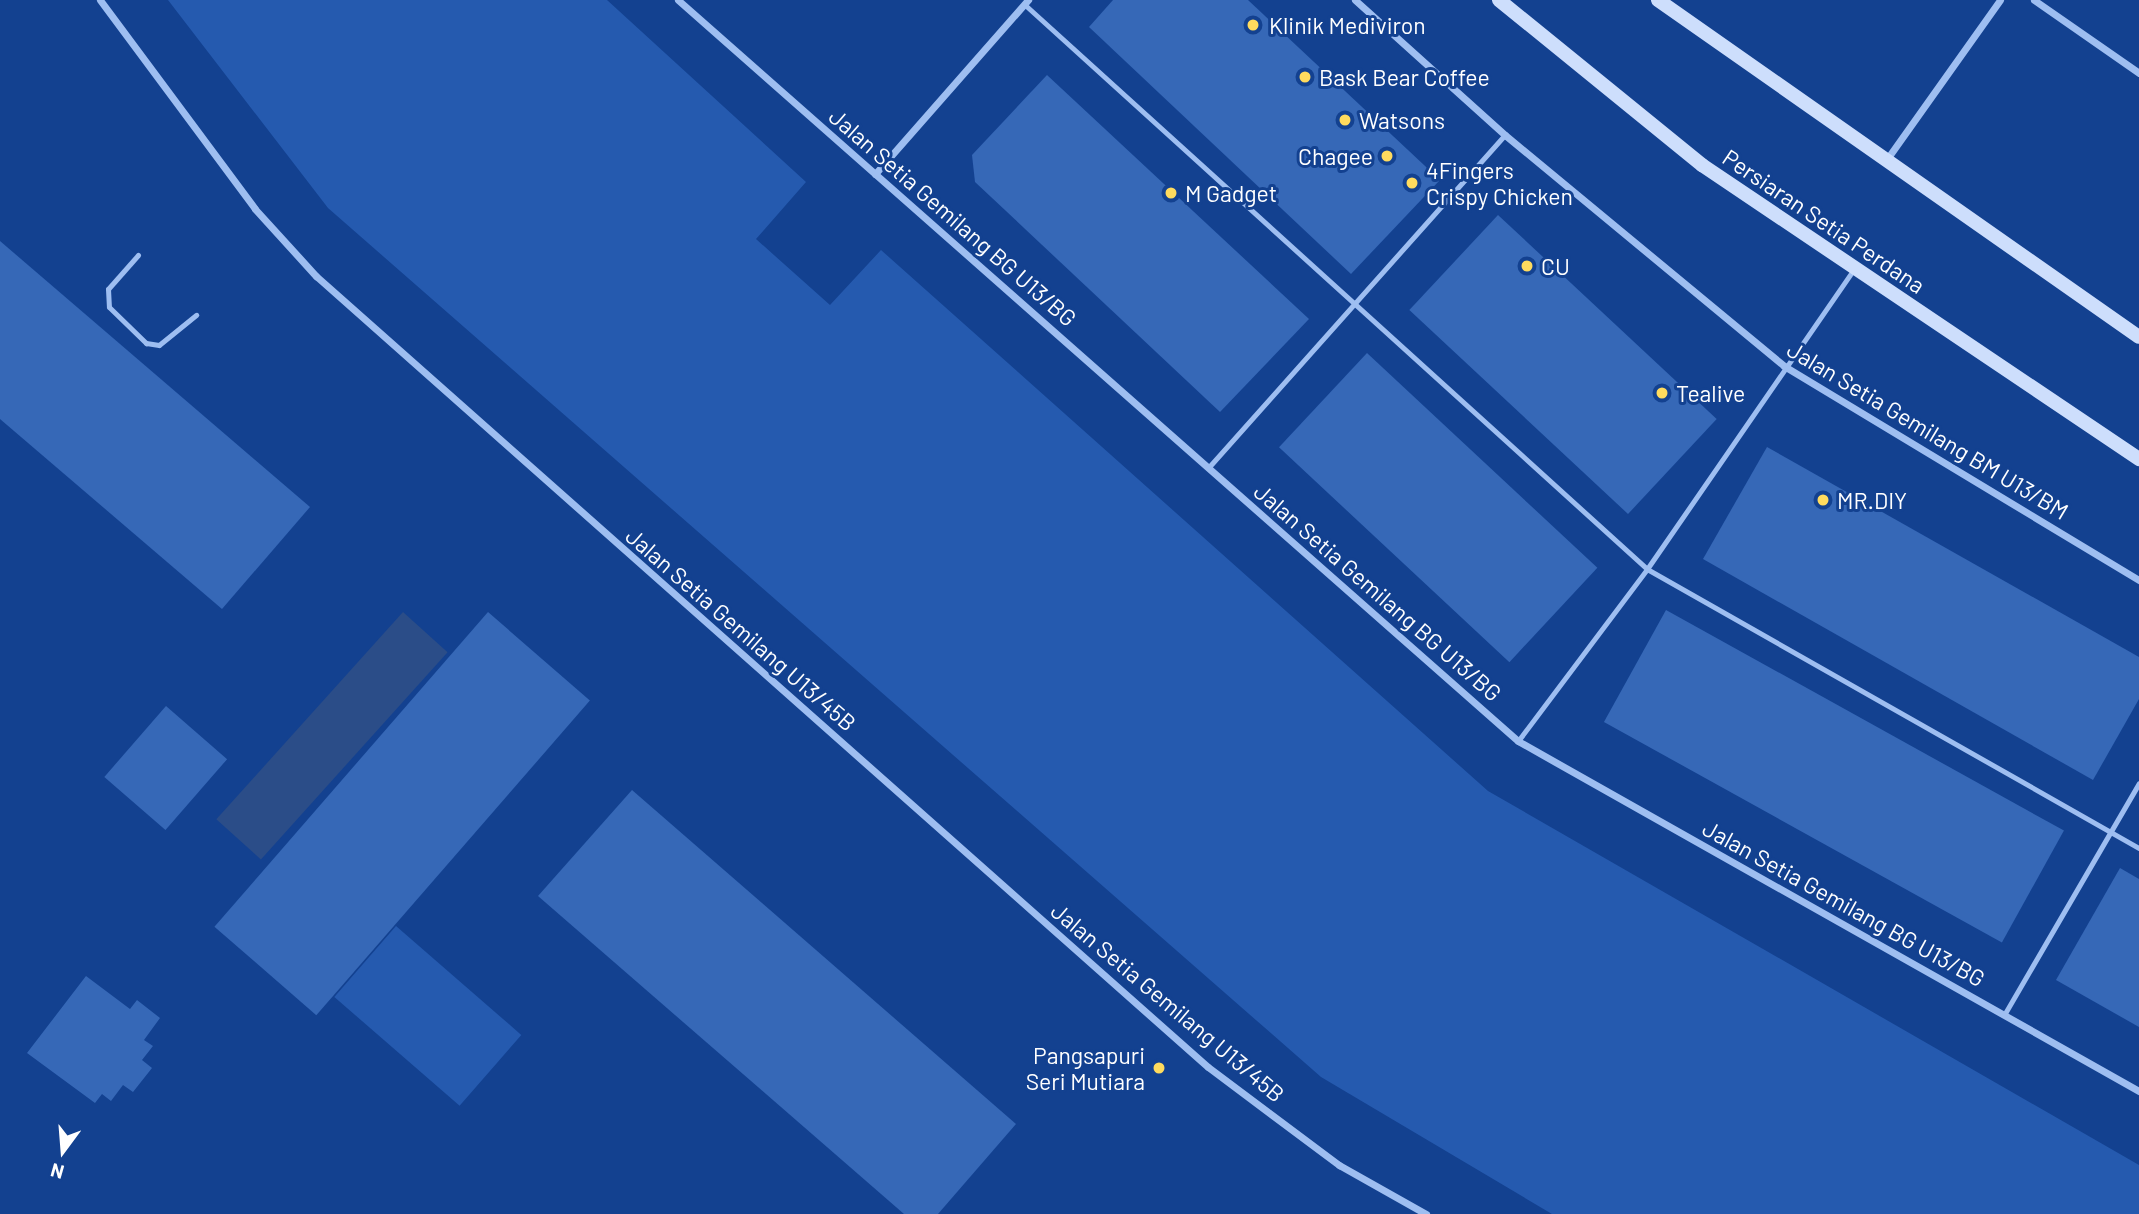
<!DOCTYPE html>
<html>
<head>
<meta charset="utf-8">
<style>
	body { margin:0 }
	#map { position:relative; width:2139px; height:1214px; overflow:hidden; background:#134190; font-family:Barlow,sans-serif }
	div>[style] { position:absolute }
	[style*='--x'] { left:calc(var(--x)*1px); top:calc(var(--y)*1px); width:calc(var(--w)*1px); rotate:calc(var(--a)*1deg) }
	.green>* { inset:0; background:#255aaf; transform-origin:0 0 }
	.water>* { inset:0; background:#2b4d88; transform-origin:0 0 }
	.building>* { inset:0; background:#3668b7; transform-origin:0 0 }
	.service>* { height:5px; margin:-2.5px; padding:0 2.5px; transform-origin:2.5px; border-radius:2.5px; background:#9ebef1 }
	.minor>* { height:7px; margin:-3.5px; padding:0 3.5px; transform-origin:3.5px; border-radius:3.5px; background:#9ebef1 }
	.secondary>* { height:14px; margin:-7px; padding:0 7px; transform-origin:7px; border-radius:7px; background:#cddefc }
	.dots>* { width:19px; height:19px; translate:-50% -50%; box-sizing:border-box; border:4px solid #134190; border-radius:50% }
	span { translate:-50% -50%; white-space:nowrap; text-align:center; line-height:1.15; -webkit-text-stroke:6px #134190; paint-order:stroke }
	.poi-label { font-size:23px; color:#fff }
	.left { translate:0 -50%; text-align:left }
	.right { translate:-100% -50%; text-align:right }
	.street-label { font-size:23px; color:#fff }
	.north { position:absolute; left:28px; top:1116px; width:70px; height:70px; -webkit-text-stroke:5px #134190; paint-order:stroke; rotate:196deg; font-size:19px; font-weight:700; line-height:28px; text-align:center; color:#fff }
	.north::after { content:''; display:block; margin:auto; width:24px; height:32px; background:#fff; clip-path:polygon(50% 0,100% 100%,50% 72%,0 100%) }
</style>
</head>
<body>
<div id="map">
	<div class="green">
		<i style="clip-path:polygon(168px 0,607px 0,806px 182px,756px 239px,830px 305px,881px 250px,1488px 791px,2139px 1165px,2139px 1214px,1552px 1214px,1321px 1077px,328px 208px)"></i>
		<i style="left:396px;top:926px;width:166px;height:94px;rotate:41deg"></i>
	</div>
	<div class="water">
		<i style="left:403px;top:612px;width:60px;height:279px;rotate:42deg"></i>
	</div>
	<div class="building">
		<i style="clip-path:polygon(1113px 0,1248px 0,1440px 180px,1351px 274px,1089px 27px)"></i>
		<i style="clip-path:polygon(1047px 75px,1309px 319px,1220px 412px,975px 182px,972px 155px)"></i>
		<i style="left:1498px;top:215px;width:299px;height:130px;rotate:43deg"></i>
		<i style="clip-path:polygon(0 241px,310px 507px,222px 609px,0 419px)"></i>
		<i style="left:1367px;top:353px;width:315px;height:129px;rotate:43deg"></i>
		<i style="clip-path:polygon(1767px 447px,2139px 657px,2139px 699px,2093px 780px,1703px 559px)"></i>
		<i style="left:1666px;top:610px;width:455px;height:128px;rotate:29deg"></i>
		<i style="left:488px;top:612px;width:135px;height:417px;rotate:41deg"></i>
		<i style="left:166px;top:706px;width:81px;height:94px;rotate:41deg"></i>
		<i style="clip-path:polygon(632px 790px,1016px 1124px,938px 1214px,904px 1214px,538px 896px)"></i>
		<i style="clip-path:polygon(2120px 868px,2139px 879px,2139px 1027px,2056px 980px)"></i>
		<i style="clip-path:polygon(86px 976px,130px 1009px,137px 1000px,160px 1018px,144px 1040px,153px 1046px,142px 1060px,152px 1068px,133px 1092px,123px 1085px,111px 1101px,102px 1094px,95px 1103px,27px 1053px)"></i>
	</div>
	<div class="service">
		<i style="--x:1024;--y:4;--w:841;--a:42.2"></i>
		<i style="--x:1647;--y:569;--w:566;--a:29.56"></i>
		<i style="--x:138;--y:255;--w:45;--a:131.4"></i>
		<i style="--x:108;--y:289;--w:18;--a:87"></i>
		<i style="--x:109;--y:307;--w:52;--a:44.2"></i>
		<i style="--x:146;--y:343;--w:13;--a:9"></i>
		<i style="--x:159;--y:345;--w:48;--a:-39"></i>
		<i style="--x:1208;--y:468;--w:446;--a:-48.3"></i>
		<i style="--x:1518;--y:741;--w:215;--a:-53.1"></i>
		<i style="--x:1647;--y:569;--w:364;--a:-55.4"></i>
		<i style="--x:2004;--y:1015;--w:268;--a:-59.8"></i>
	</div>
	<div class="minor">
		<i style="--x:100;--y:0;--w:260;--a:53.4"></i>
		<i style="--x:255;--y:209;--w:91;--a:47.7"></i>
		<i style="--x:316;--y:276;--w:1192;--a:41.57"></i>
		<i style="--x:1208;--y:1067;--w:164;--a:36.8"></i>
		<i style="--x:1339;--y:1165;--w:100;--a:29.4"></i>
		<i style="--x:678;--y:0;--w:1120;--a:41.42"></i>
		<i style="--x:1518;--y:741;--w:713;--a:29.41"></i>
		<i style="--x:1355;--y:0;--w:202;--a:42"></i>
		<i style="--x:1505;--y:135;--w:362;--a:39.6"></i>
		<i style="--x:1784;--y:366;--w:415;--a:31.1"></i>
		<i style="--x:2034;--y:0;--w:128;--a:34.8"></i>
		<i style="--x:1887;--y:159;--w:195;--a:-54.6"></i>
		<i style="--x:875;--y:174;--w:232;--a:-48.7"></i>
	</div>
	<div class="secondary">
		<i style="--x:1499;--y:0;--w:262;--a:39.1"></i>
		<i style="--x:1702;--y:165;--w:527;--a:33.93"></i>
		<i style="--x:1658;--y:0;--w:587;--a:35.02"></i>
	</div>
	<div class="dots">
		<i style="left:1253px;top:25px;background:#ffdb5e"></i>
		<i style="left:1305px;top:77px;background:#ffdb5e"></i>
		<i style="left:1345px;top:120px;background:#ffdb5e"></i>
		<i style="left:1387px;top:156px;background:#ffdb5e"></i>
		<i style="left:1412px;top:183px;background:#ffdb5e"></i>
		<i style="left:1171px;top:193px;background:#ffdb5e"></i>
		<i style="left:1527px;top:266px;background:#ffdb5e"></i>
		<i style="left:1662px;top:393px;background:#ffdb5e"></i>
		<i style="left:1823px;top:500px;background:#ffdb5e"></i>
		<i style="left:1159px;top:1068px;background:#ffdb5e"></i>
	</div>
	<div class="poi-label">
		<span class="left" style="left:1269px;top:25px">Klinik Mediviron</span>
		<span class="left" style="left:1319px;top:77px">Bask Bear Coffee</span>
		<span class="left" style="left:1359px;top:120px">Watsons</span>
		<span class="right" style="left:1373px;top:156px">Chagee</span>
		<span class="left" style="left:1426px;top:183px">4Fingers<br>Crispy Chicken</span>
		<span class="left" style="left:1185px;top:193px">M Gadget</span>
		<span class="left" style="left:1541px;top:266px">CU</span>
		<span class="left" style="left:1676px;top:393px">Tealive</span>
		<span class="left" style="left:1837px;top:500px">MR.DIY</span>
		<span class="right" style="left:1145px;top:1068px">Pangsapuri<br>Seri Mutiara</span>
	</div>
	<div class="street-label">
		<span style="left:953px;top:217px;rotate:41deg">Jalan Setia Gemilang BG U13/BG</span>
		<span style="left:1824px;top:221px;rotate:34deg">Persiaran Setia Perdana</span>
		<span style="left:1928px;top:430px;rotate:31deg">Jalan Setia Gemilang BM U13/BM</span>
		<span style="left:1378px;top:592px;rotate:41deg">Jalan Setia Gemilang BG U13/BG</span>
		<span style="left:741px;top:629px;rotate:41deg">Jalan Setia Gemilang U13/45B</span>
		<span style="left:1844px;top:903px;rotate:29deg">Jalan Setia Gemilang BG U13/BG</span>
		<span style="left:1168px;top:1002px;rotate:40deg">Jalan Setia Gemilang U13/45B</span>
	</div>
	<div class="north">N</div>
</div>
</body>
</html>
